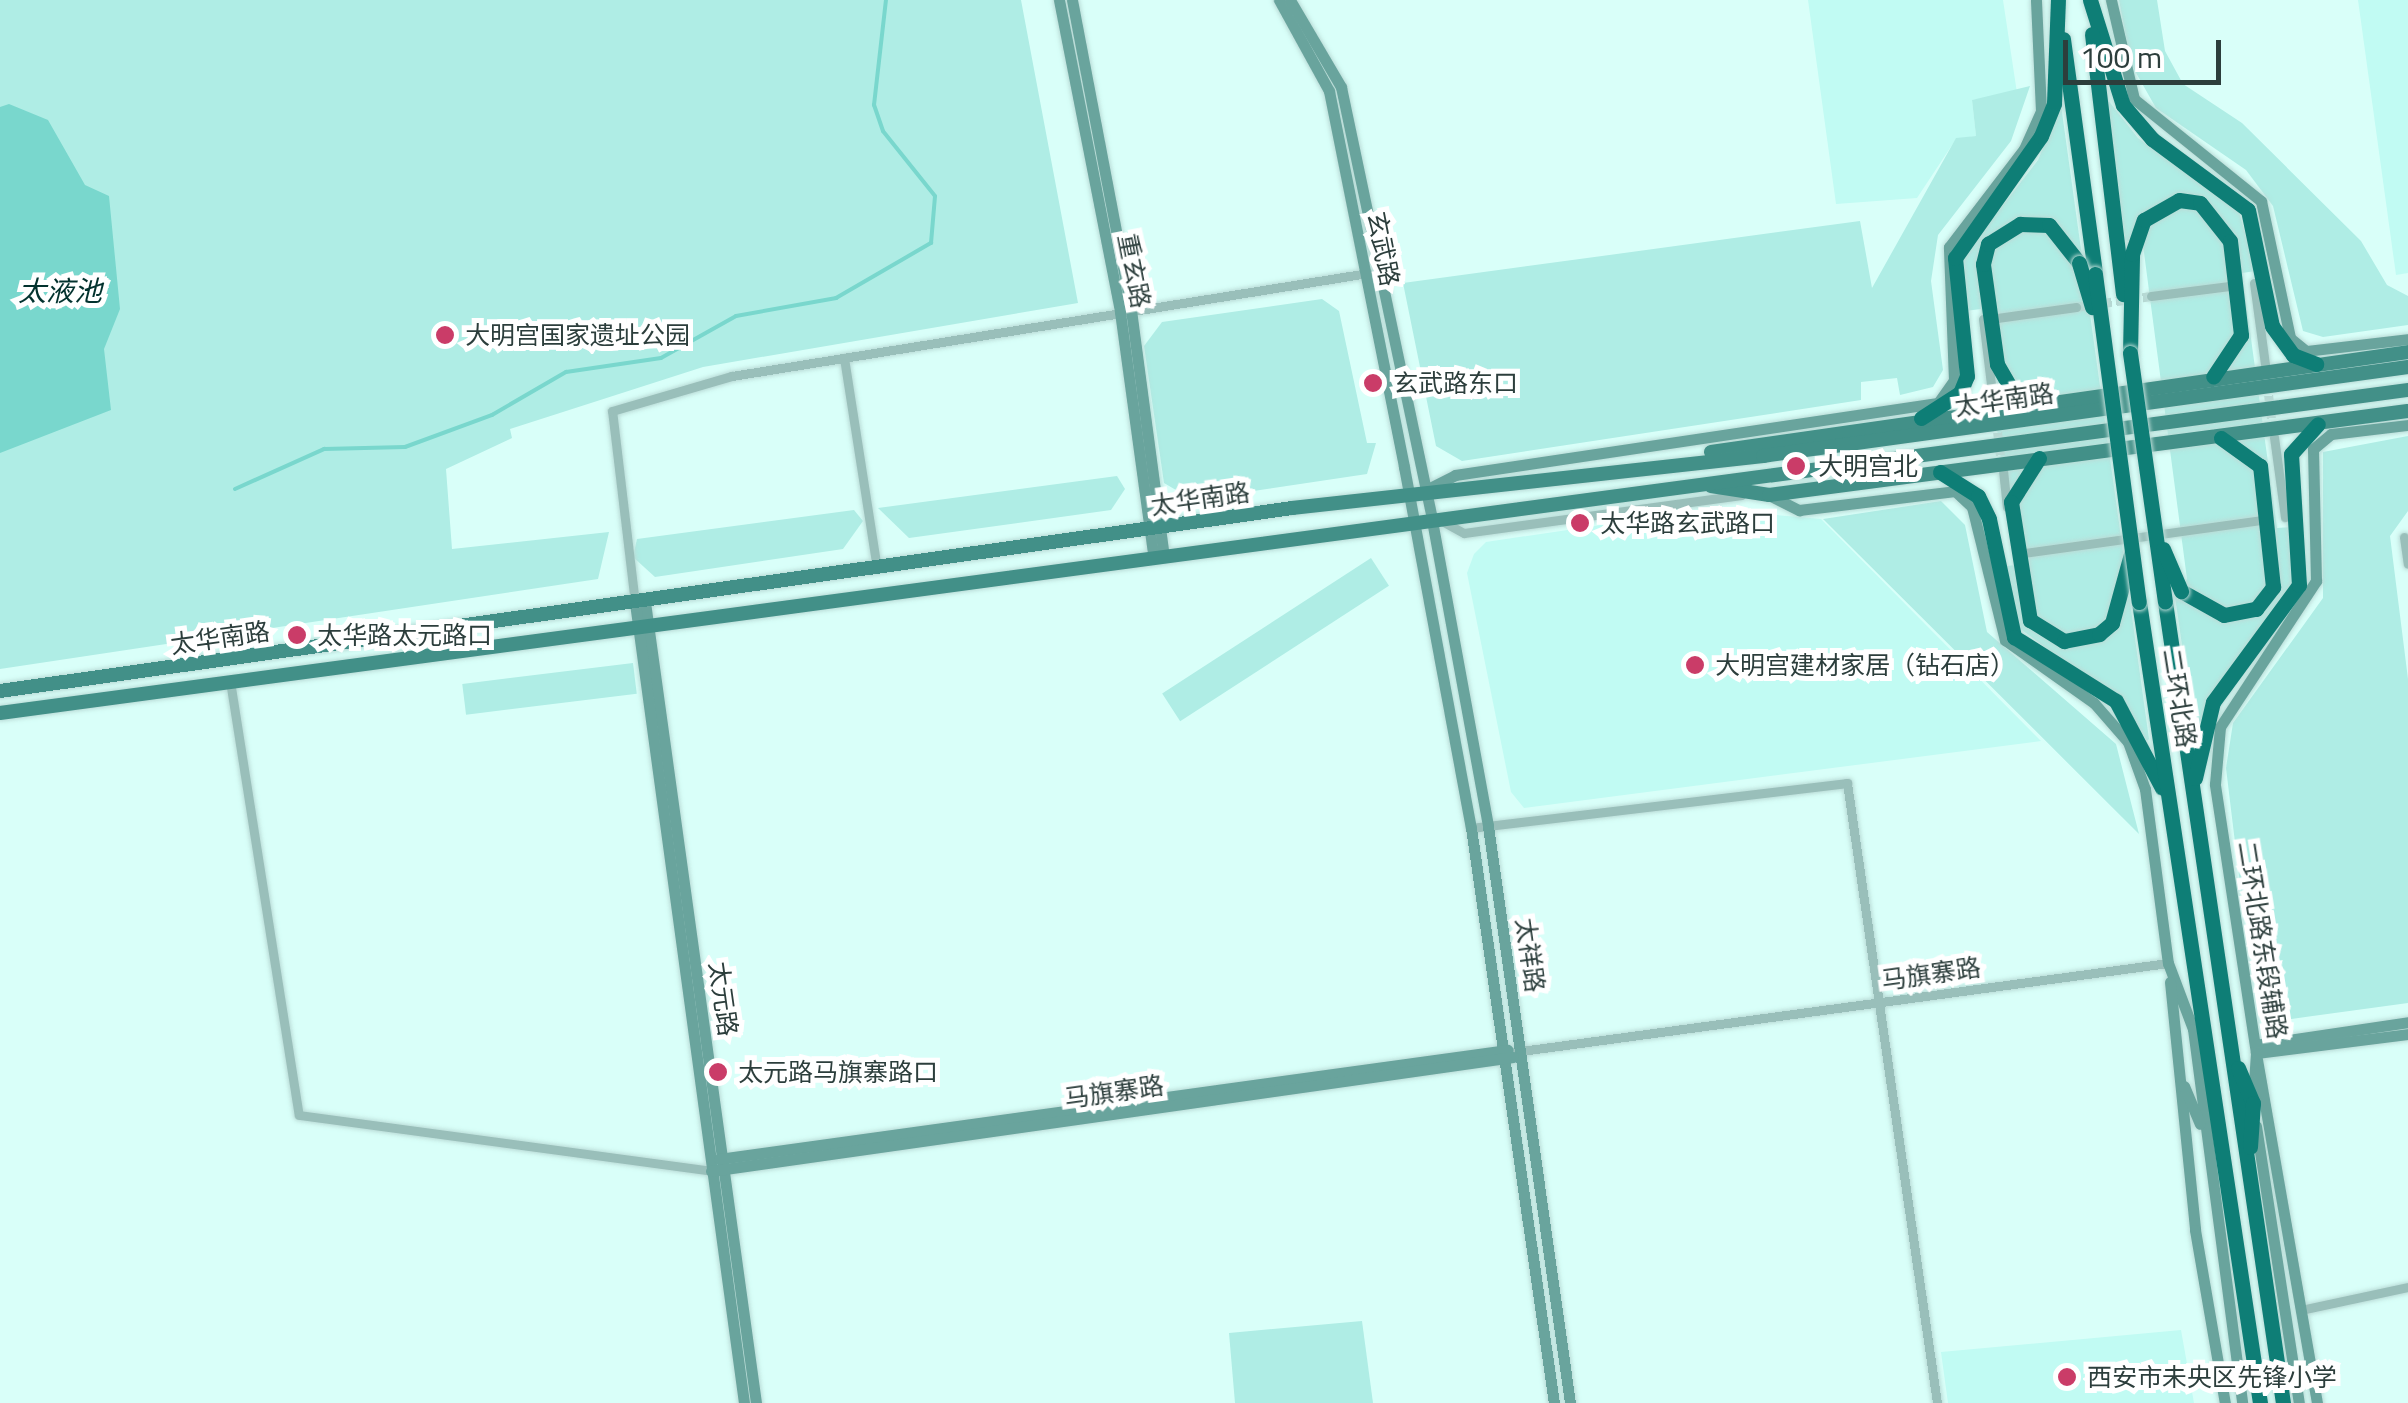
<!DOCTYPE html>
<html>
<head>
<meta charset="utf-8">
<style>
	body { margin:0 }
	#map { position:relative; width:2408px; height:1403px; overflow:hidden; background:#d9fff9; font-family:"Titillium Web","Noto Sans SC",sans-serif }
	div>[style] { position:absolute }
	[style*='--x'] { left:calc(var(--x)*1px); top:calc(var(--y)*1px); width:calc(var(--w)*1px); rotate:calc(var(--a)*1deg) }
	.built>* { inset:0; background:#c1fbf3 }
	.green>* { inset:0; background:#afede5; transform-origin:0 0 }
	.water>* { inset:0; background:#79d7cd }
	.stream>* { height:4px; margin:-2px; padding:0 2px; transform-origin:2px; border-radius:2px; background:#79d7cd }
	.street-tunnel>* { height:9px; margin-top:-4.5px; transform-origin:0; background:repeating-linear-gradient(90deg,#b6d8d3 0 9px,transparent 0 13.5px) }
	.roads { filter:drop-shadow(0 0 2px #badcd7) drop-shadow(0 0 2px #badcd7) }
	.street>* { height:9px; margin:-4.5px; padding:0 4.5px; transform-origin:4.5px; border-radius:4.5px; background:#99bfba }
	.secondary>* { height:11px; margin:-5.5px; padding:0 5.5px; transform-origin:5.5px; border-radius:5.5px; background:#69a49d }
	.primary>* { height:14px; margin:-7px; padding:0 7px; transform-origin:7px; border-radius:7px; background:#429088 }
	.highway>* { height:15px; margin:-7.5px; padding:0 7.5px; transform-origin:7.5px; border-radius:7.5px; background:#0e7e76 }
	.bridges { filter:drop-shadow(0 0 2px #badcd7) drop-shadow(0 0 2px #badcd7) }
	.highway-bridge>* { height:15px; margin:-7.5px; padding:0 7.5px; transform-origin:7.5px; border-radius:7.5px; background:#0e7e76 }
	.dots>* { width:28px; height:28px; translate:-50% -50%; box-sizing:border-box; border:5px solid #fff; border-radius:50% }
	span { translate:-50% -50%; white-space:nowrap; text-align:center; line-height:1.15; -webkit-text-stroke:10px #fff; paint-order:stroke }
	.street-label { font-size:25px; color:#2c3e3c }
	.poi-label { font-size:25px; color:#2c3e3c }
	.left { translate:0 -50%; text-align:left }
	.water-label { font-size:28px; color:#02322e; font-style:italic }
	.scale { position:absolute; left:2063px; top:40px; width:158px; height:45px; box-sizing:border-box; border:5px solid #2c3e3c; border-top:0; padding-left:12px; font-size:30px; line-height:35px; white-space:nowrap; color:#2c3e3c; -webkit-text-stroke:8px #fff; paint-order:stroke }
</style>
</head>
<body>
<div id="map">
	<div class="built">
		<i style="clip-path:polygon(1808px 0,2003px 0,2017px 93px,1972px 100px,1976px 136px,1956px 139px,1917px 198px,1836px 204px)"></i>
		<i style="clip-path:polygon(2358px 0,2408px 0,2408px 273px,2396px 275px)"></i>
		<i style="clip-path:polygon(1709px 509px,1821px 519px,2041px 741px,1524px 808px,1511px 792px,1467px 573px,1474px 554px,1486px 542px)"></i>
		<i style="clip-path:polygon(2181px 1330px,2194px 1403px,1948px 1403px,1941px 1352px)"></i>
	</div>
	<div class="green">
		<i style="clip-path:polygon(0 0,1021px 0,1078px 303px,703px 367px,510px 429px,512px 438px,446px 469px,452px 549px,609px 532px,598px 579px,0 669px)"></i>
		<i style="clip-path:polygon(2119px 0,2157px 0,2165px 51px,2183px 84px,2242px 123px,2361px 241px,2387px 285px,2408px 296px,2408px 325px,2323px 337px,2303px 331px,2273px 206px,2246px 170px,2156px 108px,2131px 64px)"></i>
		<i style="clip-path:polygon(2030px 86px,2011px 141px,1938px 235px,1931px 281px,1943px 370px,1933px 387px,1900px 395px,1897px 378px,1861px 382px,1861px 400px,1462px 461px,1436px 446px,1403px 283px,1860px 221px,1872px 288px,1956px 138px,1976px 136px,1972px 100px)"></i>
		<i style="clip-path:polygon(2107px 99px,2138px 138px,2239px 212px,2256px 271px,2242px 273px,2277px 528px,2291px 527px,2297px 567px,2285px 602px,2213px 690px,2195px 735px,2175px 597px,2187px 579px,2143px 245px,2125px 240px)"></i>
		<i style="clip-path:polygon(2061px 105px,2149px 739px,2147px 741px,2126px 708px,2018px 627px,2000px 567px,2015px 565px,1981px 309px,1965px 311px,1964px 255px,2038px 160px)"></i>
		<i style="clip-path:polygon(1322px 299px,1339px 311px,1367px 443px,1376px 443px,1367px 474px,1193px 500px,1164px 483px,1144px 346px,1162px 322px)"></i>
		<i style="clip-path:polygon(2408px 436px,2408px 511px,2390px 536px,2408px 679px,2408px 1003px,2276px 1021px,2254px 916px,2244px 917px,2226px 768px,2233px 723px,2323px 598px,2323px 452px)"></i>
		<i style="clip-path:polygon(1117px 476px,1125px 489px,1111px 510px,909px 538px,878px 508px)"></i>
		<i style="clip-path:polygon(1941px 501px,1965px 525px,1987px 632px,2116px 744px,2139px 834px,1823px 519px)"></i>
		<i style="clip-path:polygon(854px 510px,863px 521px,843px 549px,655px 577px,633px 557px,637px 539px)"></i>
		<i style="left:1371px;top:558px;width:33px;height:249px;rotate:57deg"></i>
		<i style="left:633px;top:663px;width:31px;height:172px;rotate:83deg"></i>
		<i style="clip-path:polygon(1362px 1321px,1373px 1403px,1235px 1403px,1229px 1333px)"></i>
	</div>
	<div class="water">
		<i style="clip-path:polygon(9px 104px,48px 120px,85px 185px,109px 196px,120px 309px,104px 349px,111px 410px,0 453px,0 107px)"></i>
	</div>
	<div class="stream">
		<i style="--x:235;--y:489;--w:98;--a:-24.2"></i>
		<i style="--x:324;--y:449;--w:81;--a:-1.4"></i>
		<i style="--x:405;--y:447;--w:93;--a:-20.2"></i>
		<i style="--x:492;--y:415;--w:86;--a:-30.2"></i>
		<i style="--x:566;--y:372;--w:96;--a:-8.4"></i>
		<i style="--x:661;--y:358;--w:86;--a:-29.2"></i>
		<i style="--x:736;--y:316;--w:102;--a:-10.2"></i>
		<i style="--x:836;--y:298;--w:110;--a:-30.1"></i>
		<i style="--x:931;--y:243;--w:47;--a:-85.1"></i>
		<i style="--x:935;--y:196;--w:83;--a:-128.7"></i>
		<i style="--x:883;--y:131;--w:28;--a:-109"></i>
		<i style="--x:874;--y:105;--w:106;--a:-83.5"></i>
	</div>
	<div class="street-tunnel">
		<i style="--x:2076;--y:307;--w:76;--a:-8.3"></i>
		<i style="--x:2267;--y:382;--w:49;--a:83"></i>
		<i style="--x:1996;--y:419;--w:49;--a:83"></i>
	</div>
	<div class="roads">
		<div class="street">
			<i style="--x:2254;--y:283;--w:82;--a:82.3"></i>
			<i style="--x:2151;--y:296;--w:79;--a:-7.3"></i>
			<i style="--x:1997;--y:318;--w:80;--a:-7.9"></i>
			<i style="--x:1983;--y:319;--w:83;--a:83"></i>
			<i style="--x:844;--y:358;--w:213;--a:81.1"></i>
			<i style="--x:2274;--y:437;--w:81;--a:82.2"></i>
			<i style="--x:2003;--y:470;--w:37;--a:84"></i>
			<i style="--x:1442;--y:521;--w:25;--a:29"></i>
			<i style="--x:1464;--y:533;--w:280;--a:-7.8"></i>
			<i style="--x:2404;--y:537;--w:27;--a:82"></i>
			<i style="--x:2024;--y:553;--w:240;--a:-7.9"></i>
			<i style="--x:635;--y:603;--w:193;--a:-96.8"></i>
			<i style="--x:612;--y:411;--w:125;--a:-16.3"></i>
			<i style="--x:732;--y:376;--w:644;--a:-9.2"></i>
			<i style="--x:230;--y:681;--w:439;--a:81"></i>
			<i style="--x:299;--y:1115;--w:416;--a:7.7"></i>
			<i style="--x:1471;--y:828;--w:379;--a:-6.8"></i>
			<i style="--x:1847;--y:783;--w:626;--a:81.74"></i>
			<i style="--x:1514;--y:1052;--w:660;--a:-7.75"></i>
			<i style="--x:2301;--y:1310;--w:109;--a:-12.1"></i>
		</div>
		<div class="secondary">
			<i style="--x:1059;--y:0;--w:318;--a:78.9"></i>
			<i style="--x:1120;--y:312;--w:243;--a:82.2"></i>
			<i style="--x:1072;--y:0;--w:316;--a:79.2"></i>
			<i style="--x:1131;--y:310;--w:243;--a:82.4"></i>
			<i style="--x:1279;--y:0;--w:104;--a:61.2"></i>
			<i style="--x:1329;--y:91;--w:383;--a:78.7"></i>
			<i style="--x:1404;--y:467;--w:367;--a:79.5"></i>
			<i style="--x:1471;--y:828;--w:581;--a:81.79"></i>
			<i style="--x:1290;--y:0;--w:101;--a:59.6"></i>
			<i style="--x:1341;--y:87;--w:437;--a:78.1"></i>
			<i style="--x:1431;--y:515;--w:316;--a:79.6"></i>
			<i style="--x:1488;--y:826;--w:583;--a:81.91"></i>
			<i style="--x:2111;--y:0;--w:102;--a:76.9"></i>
			<i style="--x:2134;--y:99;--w:163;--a:38.8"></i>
			<i style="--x:2261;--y:201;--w:140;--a:78"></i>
			<i style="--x:2290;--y:338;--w:21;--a:39"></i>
			<i style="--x:2306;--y:351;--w:103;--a:-6.7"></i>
			<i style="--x:1424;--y:491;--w:35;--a:-27"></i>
			<i style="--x:1455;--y:475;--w:488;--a:-8.5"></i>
			<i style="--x:1938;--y:403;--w:28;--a:-55"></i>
			<i style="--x:1954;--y:380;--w:133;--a:-92.2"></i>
			<i style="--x:1949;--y:247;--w:123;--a:-52.6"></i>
			<i style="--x:2024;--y:149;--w:42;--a:-65.9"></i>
			<i style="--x:2041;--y:111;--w:111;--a:-92.6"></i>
			<i style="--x:1769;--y:495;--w:34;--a:27"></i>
			<i style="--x:1799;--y:510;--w:157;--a:-6.9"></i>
			<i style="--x:1955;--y:491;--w:23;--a:43"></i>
			<i style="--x:1972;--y:507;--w:137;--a:76.1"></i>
			<i style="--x:2005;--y:640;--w:109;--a:35.3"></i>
			<i style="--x:2094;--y:703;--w:52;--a:48.9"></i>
			<i style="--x:2128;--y:742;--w:50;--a:70.1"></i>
			<i style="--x:2145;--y:789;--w:176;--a:82.5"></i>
			<i style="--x:2168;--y:963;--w:71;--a:69.3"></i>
			<i style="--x:2193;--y:1029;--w:377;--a:82.5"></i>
			<i style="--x:645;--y:602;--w:809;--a:82.11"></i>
			<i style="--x:635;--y:603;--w:807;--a:82.24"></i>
			<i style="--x:2170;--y:982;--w:249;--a:84.2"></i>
			<i style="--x:2195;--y:1230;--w:176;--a:80.2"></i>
			<i style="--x:2255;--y:1045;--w:155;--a:-8.5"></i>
			<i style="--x:2184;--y:1086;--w:41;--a:67.2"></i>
			<i style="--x:2253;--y:1097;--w:44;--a:-86.1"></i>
			<i style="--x:2256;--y:1053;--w:272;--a:-98.7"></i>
			<i style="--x:2215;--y:784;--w:57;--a:-85"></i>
			<i style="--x:2220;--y:727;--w:175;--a:-56.7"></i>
			<i style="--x:2316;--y:581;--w:132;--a:-91.3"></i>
			<i style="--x:2313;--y:449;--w:23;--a:-40"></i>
			<i style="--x:2331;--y:434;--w:78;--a:-6.7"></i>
			<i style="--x:2256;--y:1126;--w:280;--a:81.2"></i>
			<i style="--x:719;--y:1159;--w:796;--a:-7.88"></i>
			<i style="--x:711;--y:1171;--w:810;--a:-8.09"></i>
			<i style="--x:2317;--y:1403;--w:355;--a:-99.9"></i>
			<i style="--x:2256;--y:1053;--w:153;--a:-7.1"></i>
		</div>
		<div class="primary">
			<i style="--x:1711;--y:452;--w:704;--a:-8.16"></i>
			<i style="--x:1711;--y:486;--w:59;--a:8.8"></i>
			<i style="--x:1769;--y:495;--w:644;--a:-7.49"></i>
			<i style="--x:0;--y:691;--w:1305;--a:-8.06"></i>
			<i style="--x:1292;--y:508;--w:474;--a:-6.3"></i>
			<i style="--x:1763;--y:456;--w:651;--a:-7.86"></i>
			<i style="--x:0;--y:713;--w:2430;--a:-7.64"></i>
		</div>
		<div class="highway">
			<i style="--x:2090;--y:0;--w:110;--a:72.6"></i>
			<i style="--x:2123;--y:105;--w:45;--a:49.5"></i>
			<i style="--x:2152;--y:139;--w:119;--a:36.5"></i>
			<i style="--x:2248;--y:210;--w:118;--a:78.3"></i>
			<i style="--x:2272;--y:326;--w:36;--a:54"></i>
			<i style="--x:2293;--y:355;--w:25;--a:21"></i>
			<i style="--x:2092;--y:34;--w:262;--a:83.2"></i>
			<i style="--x:2063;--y:39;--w:237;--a:82.2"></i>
			<i style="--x:2130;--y:353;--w:99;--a:-88.8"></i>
			<i style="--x:2132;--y:254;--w:36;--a:-71"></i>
			<i style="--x:2144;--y:220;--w:40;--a:-29.7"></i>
			<i style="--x:2179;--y:200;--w:21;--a:8"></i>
			<i style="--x:2200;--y:203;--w:48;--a:51.7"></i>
			<i style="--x:2230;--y:241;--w:95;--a:83.3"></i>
			<i style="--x:2241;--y:335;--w:50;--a:123.7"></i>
			<i style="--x:2034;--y:402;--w:23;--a:-155"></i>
			<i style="--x:2013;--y:392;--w:32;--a:-120"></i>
			<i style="--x:1997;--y:364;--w:101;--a:-98"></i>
			<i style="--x:1983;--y:264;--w:21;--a:-76"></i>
			<i style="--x:1988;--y:244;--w:38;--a:-32"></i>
			<i style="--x:2020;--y:224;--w:29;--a:2"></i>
			<i style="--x:2049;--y:225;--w:48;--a:51.7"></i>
			<i style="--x:1921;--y:418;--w:46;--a:-32.7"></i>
			<i style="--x:1960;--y:393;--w:18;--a:-68"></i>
			<i style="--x:1967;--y:376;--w:119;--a:-95.8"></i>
			<i style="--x:1955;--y:258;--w:149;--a:-54.8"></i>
			<i style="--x:2041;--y:136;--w:35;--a:-68"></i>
			<i style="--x:2054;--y:103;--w:103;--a:-87.8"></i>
			<i style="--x:2039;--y:458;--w:52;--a:122.5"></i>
			<i style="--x:2011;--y:502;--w:120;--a:80.9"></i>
			<i style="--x:2030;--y:620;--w:40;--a:32"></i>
			<i style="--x:2064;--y:641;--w:36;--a:-11"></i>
			<i style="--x:2099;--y:634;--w:17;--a:-40"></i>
			<i style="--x:2112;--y:623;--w:72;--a:-74.6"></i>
			<i style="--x:1940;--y:472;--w:45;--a:32.3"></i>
			<i style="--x:1978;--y:496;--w:25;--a:64"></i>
			<i style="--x:1989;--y:519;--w:121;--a:78"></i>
			<i style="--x:2014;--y:637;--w:120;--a:32.1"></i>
			<i style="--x:2116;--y:701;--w:98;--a:62.1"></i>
			<i style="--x:2181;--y:591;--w:49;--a:29.2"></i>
			<i style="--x:2224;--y:615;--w:33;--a:-11"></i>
			<i style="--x:2256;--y:609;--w:28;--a:-52"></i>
			<i style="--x:2273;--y:587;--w:122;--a:-96.1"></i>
			<i style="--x:2260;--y:466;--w:48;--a:-144.3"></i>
			<i style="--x:2139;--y:602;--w:810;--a:81.41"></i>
			<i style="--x:2165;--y:602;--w:810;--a:81.62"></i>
			<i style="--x:2195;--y:778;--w:78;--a:-76.7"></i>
			<i style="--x:2213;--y:702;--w:145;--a:-53.7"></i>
			<i style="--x:2299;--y:585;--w:131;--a:-93.5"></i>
			<i style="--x:2291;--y:454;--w:40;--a:-48"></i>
			<i style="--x:2238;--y:1068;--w:38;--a:67"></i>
			<i style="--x:2253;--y:1103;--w:44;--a:93.9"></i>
		</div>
	</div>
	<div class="bridges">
		<div class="highway-bridge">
			<i style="--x:2079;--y:263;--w:46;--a:73.5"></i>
			<i style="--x:2095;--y:274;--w:331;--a:82.4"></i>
			<i style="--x:2130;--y:353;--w:251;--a:82"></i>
			<i style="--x:2163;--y:549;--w:46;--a:66.8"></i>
		</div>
	</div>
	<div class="dots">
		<i style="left:445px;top:335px;background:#ca3c68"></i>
		<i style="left:1373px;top:383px;background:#ca3c68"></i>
		<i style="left:1796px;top:466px;background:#ca3c68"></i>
		<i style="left:1580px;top:523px;background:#ca3c68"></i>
		<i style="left:297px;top:635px;background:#ca3c68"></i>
		<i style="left:1695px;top:665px;background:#ca3c68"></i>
		<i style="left:718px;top:1072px;background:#ca3c68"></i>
		<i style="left:2067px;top:1377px;background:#ca3c68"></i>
	</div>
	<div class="street-label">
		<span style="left:1383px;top:249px;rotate:79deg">玄武路</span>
		<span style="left:1134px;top:271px;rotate:79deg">重玄路</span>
		<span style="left:2004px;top:400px;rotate:-8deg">太华南路</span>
		<span style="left:1200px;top:499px;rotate:-8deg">太华南路</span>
		<span style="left:220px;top:638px;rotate:-8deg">太华南路</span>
		<span style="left:2179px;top:698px;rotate:81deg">二环北路</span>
		<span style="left:2262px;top:940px;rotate:81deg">二环北路东段辅路</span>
		<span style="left:1530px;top:955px;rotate:82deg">太祥路</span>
		<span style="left:1931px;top:974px;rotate:-8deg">马旗寨路</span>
		<span style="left:723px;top:999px;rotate:82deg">太元路</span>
		<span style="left:1114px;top:1092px;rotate:-8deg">马旗寨路</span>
	</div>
	<div class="poi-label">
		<span class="left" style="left:465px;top:335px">大明宫国家遗址公园</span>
		<span class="left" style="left:1393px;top:383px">玄武路东口</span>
		<span class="left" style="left:1818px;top:466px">大明宫北</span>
		<span class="left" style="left:1600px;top:523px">太华路玄武路口</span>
		<span class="left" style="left:317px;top:635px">太华路太元路口</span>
		<span class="left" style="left:1715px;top:665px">大明宫建材家居（钻石店）</span>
		<span class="left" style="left:738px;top:1072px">太元路马旗寨路口</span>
		<span class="left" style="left:2087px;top:1377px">西安市未央区先锋小学</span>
	</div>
	<div class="water-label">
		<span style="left:60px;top:291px">太液池</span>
	</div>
	<div class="scale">100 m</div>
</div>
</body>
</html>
